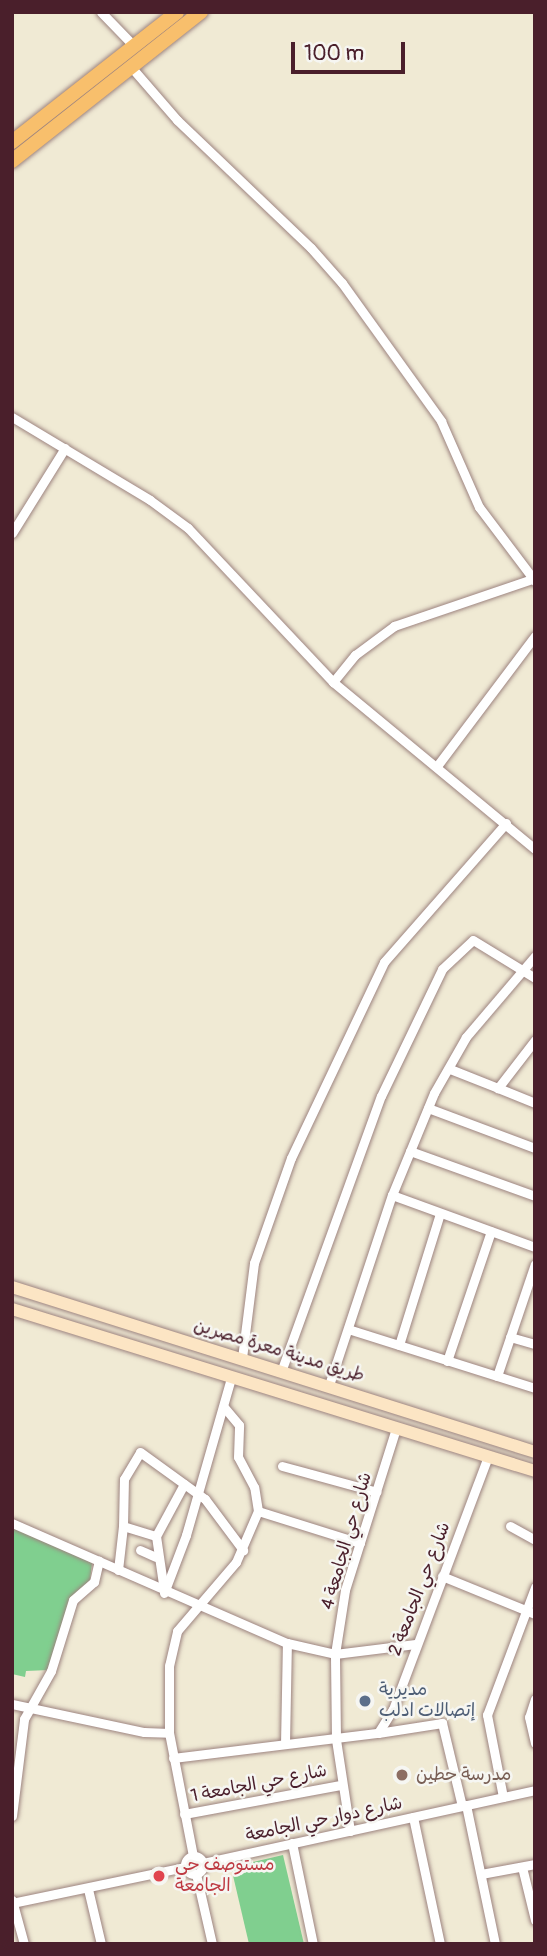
<!DOCTYPE html>
<html>
<head>
<meta charset="utf-8">
<style>
	body { margin:0 }
	#map { position:relative; width:547px; height:1956px; overflow:hidden; background:#f0ead4; font-family:Pangolin,"Playpen Sans Arabic",sans-serif }
	div>[style] { position:absolute }
	[style*='--x'] { left:calc(var(--x)*1px); top:calc(var(--y)*1px); width:calc(var(--w)*1px); rotate:calc(var(--a)*1deg) }
	.green>* { inset:0; background:#80cf8f }
	.roads { filter:drop-shadow(0 0 2px #9d8480) drop-shadow(0 0 2px #9d8480) }
	.minor>* { height:9px; margin:-4.5px; padding:0 4.5px; transform-origin:4.5px; border-radius:4.5px; background:#fff }
	.minor>.ring { margin:-4.5px; padding:0; box-sizing:content-box; background:none; border:9px solid #fff; border-radius:50% }
	.secondary>* { height:12px; margin:-6px; padding:0 6px; transform-origin:6px; border-radius:6px; background:#fce5c4 }
	.primary>* { height:14px; margin:-7px; padding:0 7px; transform-origin:7px; border-radius:7px; background:#f8bf6c }
	.dots>* { width:19px; height:19px; translate:-50% -50%; box-sizing:border-box; border:4px solid #f6f6f2; border-radius:50% }
	span { translate:-50% -50%; white-space:nowrap; text-align:center; line-height:1.15; -webkit-text-stroke:5px #f6f6f2; paint-order:stroke }
	.street-label { font-size:18px; color:#4a1f2b }
	.service-label { font-size:18px; color:#4e5e75 }
	.left { translate:0 -50%; text-align:left }
	.education-label { font-size:18px; color:#785e54 }
	.health-label { font-size:18px; color:#be3a42 }
	.frame { position:absolute; inset:0; border:14px solid #4a1f2b; pointer-events:none }
	.scale { position:absolute; left:291px; top:42px; width:114px; height:32px; box-sizing:border-box; border:4px solid #4a1f2b; border-top:0; padding-left:9px; font-size:21px; line-height:24px; white-space:nowrap; color:#4a1f2b; -webkit-text-stroke:5px #f6f6f2; paint-order:stroke }
</style>
</head>
<body>
<div id="map">
	<div class="green">
		<i style="clip-path:polygon(12px 1526px,92px 1563px,90px 1580px,71px 1597px,49px 1670px,26px 1671px,25px 1677px,12px 1674px)"></i>
		<i style="clip-path:polygon(283px 1855px,304px 1944px,249px 1944px,231px 1867px)"></i>
	</div>
	<div class="roads">
		<div class="minor">
			<i style="--x:101;--y:12;--w:47;--a:45.9"></i>
			<i style="--x:132;--y:68;--w:69;--a:49.1"></i>
			<i style="--x:177;--y:120;--w:185;--a:43.7"></i>
			<i style="--x:311;--y:248;--w:47;--a:48.5"></i>
			<i style="--x:342;--y:283;--w:170;--a:54.3"></i>
			<i style="--x:441;--y:421;--w:94;--a:66.2"></i>
			<i style="--x:479;--y:507;--w:93;--a:52.9"></i>
			<i style="--x:12;--y:417;--w:161;--a:31"></i>
			<i style="--x:150;--y:500;--w:47;--a:36.4"></i>
			<i style="--x:188;--y:528;--w:212;--a:46.7"></i>
			<i style="--x:333;--y:682;--w:262;--a:39.6"></i>
			<i style="--x:12;--y:533;--w:100;--a:-58.1"></i>
			<i style="--x:333;--y:682;--w:35;--a:-51"></i>
			<i style="--x:355;--y:655;--w:49;--a:-36.6"></i>
			<i style="--x:394;--y:626;--w:149;--a:-18.8"></i>
			<i style="--x:437;--y:766;--w:163;--a:-53"></i>
			<i style="--x:535;--y:1040;--w:61;--a:127.6"></i>
			<i style="--x:498;--y:1088;--w:40;--a:22"></i>
			<i style="--x:450;--y:1069;--w:52;--a:21.6"></i>
			<i style="--x:428;--y:1108;--w:114;--a:20.5"></i>
			<i style="--x:410;--y:1151;--w:133;--a:19.8"></i>
			<i style="--x:392;--y:1195;--w:152;--a:20"></i>
			<i style="--x:348;--y:1329;--w:196;--a:17.5"></i>
			<i style="--x:510;--y:1337;--w:26;--a:16"></i>
			<i style="--x:399;--y:1345;--w:138;--a:-72.7"></i>
			<i style="--x:242;--y:1358;--w:96;--a:-82.8"></i>
			<i style="--x:254;--y:1263;--w:111;--a:-70.6"></i>
			<i style="--x:291;--y:1158;--w:217;--a:-64.6"></i>
			<i style="--x:384;--y:962;--w:185;--a:-48.7"></i>
			<i style="--x:447;--y:1361;--w:137;--a:-71.3"></i>
			<i style="--x:282;--y:1369;--w:290;--a:-70.1"></i>
			<i style="--x:381;--y:1096;--w:141;--a:-64.3"></i>
			<i style="--x:442;--y:969;--w:42;--a:-43.1"></i>
			<i style="--x:473;--y:940;--w:73;--a:31.5"></i>
			<i style="--x:497;--y:1376;--w:118;--a:-71.3"></i>
			<i style="--x:329;--y:1385;--w:200;--a:-71.7"></i>
			<i style="--x:392;--y:1195;--w:110;--a:-67.6"></i>
			<i style="--x:434;--y:1093;--w:64;--a:-60.3"></i>
			<i style="--x:466;--y:1037;--w:106;--a:-49.6"></i>
			<i style="--x:282;--y:1466;--w:98;--a:15.3"></i>
			<i style="--x:258;--y:1511;--w:107;--a:17.4"></i>
			<i style="--x:12;--y:1523;--w:300;--a:23.6"></i>
			<i style="--x:287;--y:1643;--w:49;--a:12.9"></i>
			<i style="--x:335;--y:1654;--w:81;--a:-7.1"></i>
			<i style="--x:123;--y:1526;--w:47;--a:-88.8"></i>
			<i style="--x:124;--y:1479;--w:31;--a:-59"></i>
			<i style="--x:140;--y:1452;--w:80;--a:35.9"></i>
			<i style="--x:205;--y:1499;--w:64;--a:53.3"></i>
			<i style="--x:510;--y:1526;--w:29;--a:29"></i>
			<i style="--x:156;--y:1536;--w:59;--a:-61.7"></i>
			<i style="--x:140;--y:1550;--w:17;--a:24"></i>
			<i style="--x:118;--y:1570;--w:44;--a:-83.5"></i>
			<i style="--x:123;--y:1526;--w:34;--a:17"></i>
			<i style="--x:156;--y:1536;--w:56;--a:81.7"></i>
			<i style="--x:442;--y:1576;--w:100;--a:22.2"></i>
			<i style="--x:164;--y:1593;--w:62;--a:-69.2"></i>
			<i style="--x:186;--y:1535;--w:163;--a:-74"></i>
			<i style="--x:535;--y:1699;--w:19;--a:108"></i>
			<i style="--x:529;--y:1717;--w:27;--a:77"></i>
			<i style="--x:12;--y:1704;--w:135;--a:12"></i>
			<i style="--x:144;--y:1732;--w:25;--a:2"></i>
			<i style="--x:378;--y:1733;--w:65;--a:-8.9"></i>
			<i style="--x:442;--y:1723;--w:85;--a:76.5"></i>
			<i style="--x:285;--y:1744;--w:101;--a:-88.9"></i>
			<i style="--x:173;--y:1758;--w:207;--a:-7"></i>
			<i style="--x:378;--y:1733;--w:28;--a:-58"></i>
			<i style="--x:393;--y:1709;--w:270;--a:-69.4"></i>
			<i style="--x:503;--y:1797;--w:84;--a:-101"></i>
			<i style="--x:487;--y:1715;--w:137;--a:-69.4"></i>
			<i style="--x:466;--y:1805;--w:142;--a:78.2"></i>
			<i style="--x:184;--y:1814;--w:159;--a:-10.5"></i>
			<i style="--x:12;--y:1816;--w:98;--a:-82.9"></i>
			<i style="--x:24;--y:1719;--w:55;--a:-60.6"></i>
			<i style="--x:51;--y:1671;--w:74;--a:-72.8"></i>
			<i style="--x:73;--y:1600;--w:28;--a:-41"></i>
			<i style="--x:94;--y:1582;--w:22;--a:-77"></i>
			<i style="--x:413;--y:1817;--w:130;--a:78"></i>
			<i style="--x:350;--y:1831;--w:93;--a:-98.7"></i>
			<i style="--x:336;--y:1739;--w:85;--a:-90.7"></i>
			<i style="--x:335;--y:1654;--w:65;--a:-81.1"></i>
			<i style="--x:345;--y:1590;--w:170;--a:-72.5"></i>
			<i style="--x:292;--y:1843;--w:103;--a:78.3"></i>
			<i class="ring" style="left:185px;top:1856px;width:9px;height:9px"></i>
			<i style="--x:193;--y:1856;--w:125;--a:-101"></i>
			<i style="--x:169;--y:1733;--w:67;--a:-90"></i>
			<i style="--x:169;--y:1666;--w:36;--a:-77"></i>
			<i style="--x:177;--y:1631;--w:91;--a:-49.5"></i>
			<i style="--x:236;--y:1562;--w:56;--a:-66.7"></i>
			<i style="--x:258;--y:1511;--w:24;--a:-99"></i>
			<i style="--x:254;--y:1487;--w:34;--a:-118"></i>
			<i style="--x:238;--y:1457;--w:32;--a:-88"></i>
			<i style="--x:239;--y:1425;--w:23;--a:-130"></i>
			<i style="--x:203;--y:1863;--w:340;--a:-12.4"></i>
			<i style="--x:522;--y:1867;--w:55;--a:76.2"></i>
			<i style="--x:196;--y:1874;--w:72;--a:77.1"></i>
			<i style="--x:481;--y:1874;--w:55;--a:-10.5"></i>
			<i style="--x:88;--y:1889;--w:57;--a:76.7"></i>
			<i style="--x:12;--y:1900;--w:46;--a:74.7"></i>
			<i style="--x:12;--y:1903;--w:177;--a:-11.8"></i>
		</div>
		<div class="secondary">
			<i style="--x:12;--y:1287;--w:548;--a:17.51"></i>
			<i style="--x:12;--y:1309;--w:548;--a:17.21"></i>
		</div>
		<div class="primary">
			<i style="--x:12;--y:142;--w:210;--a:-38.2"></i>
			<i style="--x:12;--y:161;--w:241;--a:-38.3"></i>
		</div>
	</div>
	<div class="dots">
		<i style="left:365px;top:1701px;background:#5c6f8a"></i>
		<i style="left:402px;top:1775px;background:#8d6e63"></i>
		<i style="left:159px;top:1876px;background:#e0444e"></i>
	</div>
	<div class="street-label">
		<span style="left:279px;top:1351px;rotate:17deg">طريق مدينة معرة مصرين</span>
		<span style="left:347px;top:1541px;rotate:-74deg">شارع حي الجامعة 4</span>
		<span style="left:420px;top:1589px;rotate:-69deg">شارع حي الجامعة 2</span>
		<span style="left:259px;top:1784px;rotate:-11deg">شارع حي الجامعة 1</span>
		<span style="left:324px;top:1820px;rotate:-12deg">شارع دوار حي الجامعة</span>
	</div>
	<div class="service-label">
		<span class="left" style="left:379px;top:1701px">مديرية<br>إتصالات ادلب</span>
	</div>
	<div class="education-label">
		<span class="left" style="left:416px;top:1775px">مدرسة حطين</span>
	</div>
	<div class="health-label">
		<span class="left" style="left:175px;top:1876px">مستوصف حي<br>الجامعة</span>
	</div>
	<div class="frame"></div>
	<div class="scale">100 m</div>
</div>
</body>
</html>
